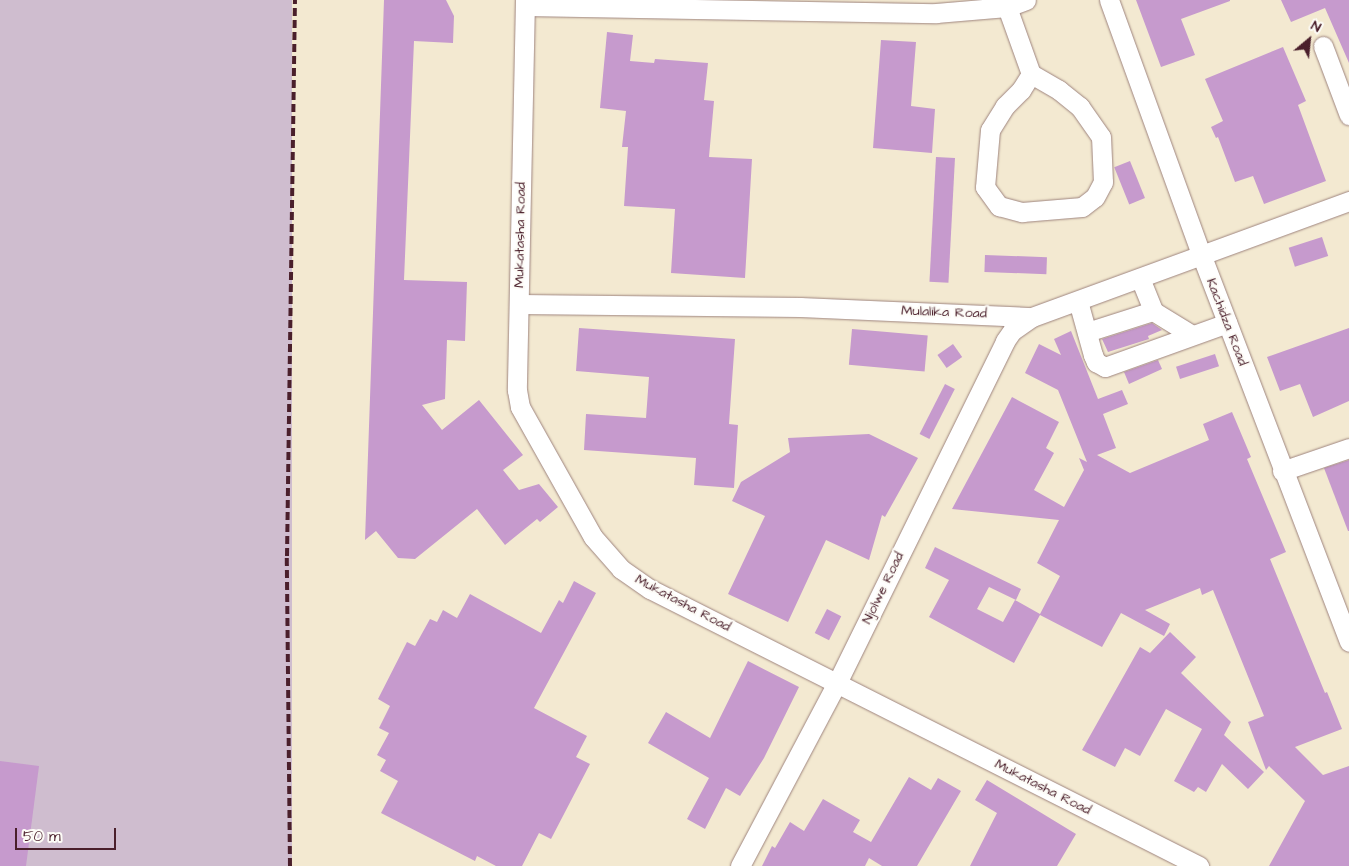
<!DOCTYPE html>
<html>
<head>
<meta charset="utf-8">
<style>
	body { margin:0 }
	#map { position:relative; width:1349px; height:866px; overflow:hidden; background:#f3e9d1; font-family:"Architects Daughter",sans-serif }
	div>[style] { position:absolute }
	[style*='--x'] { left:calc(var(--x)*1px); top:calc(var(--y)*1px); width:calc(var(--w)*1px); rotate:calc(var(--a)*1deg) }
	.industrial>* { inset:0; background:#cfbdcf; transform-origin:0 0 }
	.building>* { inset:0; background:#c69acd; transform-origin:0 0 }
	.roads { filter:drop-shadow(0 0 1px #9e847e) drop-shadow(0 0 1px #9e847e) }
	.minor>* { height:19px; margin:-9.5px; padding:0 9.5px; transform-origin:9.5px; border-radius:9.5px; background:#fff }
	.rail>* { height:4px; margin-top:-2px; transform-origin:0; background:repeating-linear-gradient(90deg,#4a1f2b 0 8px,transparent 0 12px) }
	span { translate:-50% -50%; white-space:nowrap; text-align:center; line-height:1.15; -webkit-text-stroke:4px #fdfcf7; paint-order:stroke }
	.street-label { font-size:14px; color:#4a1f2b }
	.north { position:absolute; left:1284px; top:15px; width:50px; height:50px; -webkit-text-stroke:4px #fdfcf7; paint-order:stroke; rotate:28deg; font-size:14px; font-weight:700; line-height:20px; text-align:center; color:#4a1f2b }
	.north::after { content:''; display:block; margin:auto; width:18px; height:22px; background:#4a1f2b; clip-path:polygon(50% 0,100% 100%,50% 72%,0 100%) }
	.scale { position:absolute; left:15px; top:828px; width:101px; height:22px; box-sizing:border-box; border:2px solid #4a1f2b; border-top:0; padding-left:6px; font-size:15px; line-height:18px; white-space:nowrap; color:#4a1f2b; -webkit-text-stroke:4px #fdfcf7; paint-order:stroke }
</style>
</head>
<body>
<div id="map">
	<div class="industrial">
		<i style="left:0;top:0;width:292px;height:866px"></i>
	</div>
	<div class="building">
		<i style="clip-path:polygon(384px 0,446px 0,454px 16px,453px 43px,414px 41px,404px 280px,467px 282px,465px 341px,447px 340px,445px 399px,422px 405px,442px 430px,479px 400px,523px 455px,503px 470px,519px 490px,539px 484px,558px 507px,540px 522px,537px 519px,505px 545px,477px 509px,415px 559px,398px 558px,376px 531px,365px 540px)"></i>
		<i style="clip-path:polygon(1136px 0,1230px 0,1230px 1px,1181px 19px,1195px 55px,1161px 67px)"></i>
		<i style="clip-path:polygon(1281px 0,1349px 0,1349px 63px,1325px 8px,1291px 22px)"></i>
		<i style="clip-path:polygon(607px 32px,633px 35px,630px 61px,654px 63px,655px 59px,708px 63px,704px 100px,714px 101px,709px 157px,752px 159px,745px 278px,671px 273px,675px 209px,624px 206px,628px 147px,622px 147px,626px 111px,600px 108px)"></i>
		<i style="clip-path:polygon(881px 40px,916px 42px,911px 106px,935px 109px,932px 153px,873px 148px)"></i>
		<i style="clip-path:polygon(1283px 47px,1306px 101px,1298px 105px,1326px 181px,1264px 204px,1253px 176px,1235px 182px,1218px 137px,1216px 138px,1211px 127px,1223px 121px,1205px 79px)"></i>
		<i style="left:936px;top:157px;width:19px;height:125px;rotate:3deg"></i>
		<i style="left:1130px;top:161px;width:40px;height:17px;rotate:68deg"></i>
		<i style="left:1322px;top:237px;width:20px;height:35px;rotate:72deg"></i>
		<i style="left:985px;top:255px;width:62px;height:17px;rotate:2deg"></i>
		<i style="clip-path:polygon(1152px 323px,1162px 330px,1148px 336px,1149px 339px,1108px 352px,1102px 339px)"></i>
		<i style="clip-path:polygon(579px 328px,735px 339px,729px 424px,738px 425px,734px 488px,694px 485px,696px 458px,584px 450px,586px 414px,646px 418px,649px 377px,576px 371px)"></i>
		<i style="clip-path:polygon(1349px 328px,1349px 401px,1313px 417px,1300px 384px,1280px 391px,1267px 357px)"></i>
		<i style="left:852px;top:329px;width:76px;height:36px;rotate:5deg"></i>
		<i style="clip-path:polygon(1071px 331px,1098px 399px,1122px 390px,1128px 404px,1103px 414px,1116px 448px,1097px 455px,1130px 473px,1209px 440px,1203px 424px,1232px 412px,1251px 457px,1247px 459px,1286px 552px,1270px 559px,1325px 693px,1327px 692px,1342px 729px,1295px 747px,1323px 775px,1349px 766px,1349px 866px,1269px 866px,1305px 801px,1269px 766px,1266px 770px,1248px 722px,1264px 716px,1213px 590px,1202px 595px,1200px 588px,1145px 610px,1170px 624px,1164px 636px,1121px 613px,1102px 647px,1040px 615px,1014px 663px,929px 617px,949px 580px,925px 568px,935px 547px,1021px 589px,1016px 600px,989px 587px,977px 609px,1003px 622px,1015px 600px,1040px 614px,1060px 576px,1037px 563px,1059px 520px,952px 509px,1012px 397px,1059px 422px,1046px 448px,1054px 453px,1034px 490px,1064px 507px,1084px 470px,1079px 458px,1087px 462px,1058px 390px,1025px 373px,1039px 344px,1061px 355px,1054px 339px)"></i>
		<i style="left:953px;top:344px;width:16px;height:19px;rotate:55deg"></i>
		<i style="left:1215px;top:354px;width:13px;height:41px;rotate:72deg"></i>
		<i style="clip-path:polygon(1158px 360px,1162px 369px,1129px 384px,1124px 372px)"></i>
		<i style="left:945px;top:384px;width:11px;height:56px;rotate:27deg"></i>
		<i style="clip-path:polygon(869px 434px,918px 458px,885px 517px,882px 515px,869px 560px,826px 540px,788px 622px,728px 594px,765px 516px,732px 501px,741px 482px,790px 452px,788px 438px)"></i>
		<i style="clip-path:polygon(1349px 460px,1349px 531px,1348px 531px,1324px 468px)"></i>
		<i style="clip-path:polygon(574px 581px,596px 593px,534px 708px,587px 736px,576px 757px,590px 764px,551px 839px,539px 833px,522px 866px,496px 866px,477px 856px,475px 861px,381px 813px,398px 781px,380px 771px,386px 760px,377px 755px,389px 733px,379px 728px,390px 706px,378px 699px,407px 642px,415px 646px,430px 619px,437px 622px,443px 610px,457px 618px,470px 594px,541px 633px,559px 600px,563px 603px)"></i>
		<i style="left:827px;top:609px;width:16px;height:27px;rotate:27deg"></i>
		<i style="clip-path:polygon(1170px 632px,1196px 657px,1181px 673px,1231px 722px,1224px 735px,1264px 772px,1248px 789px,1222px 764px,1206px 792px,1198px 787px,1194px 792px,1174px 781px,1202px 729px,1166px 709px,1140px 756px,1125px 748px,1115px 767px,1082px 750px,1140px 647px,1150px 653px)"></i>
		<i style="clip-path:polygon(748px 661px,799px 687px,764px 758px,740px 796px,726px 788px,705px 829px,687px 819px,709px 778px,648px 743px,666px 712px,710px 738px)"></i>
		<i style="clip-path:polygon(0 761px,39px 766px,26px 866px,0 866px)"></i>
		<i style="clip-path:polygon(909px 777px,931px 790px,938px 778px,961px 791px,917px 866px,882px 866px,869px 858px,865px 866px,762px 866px,772px 846px,775px 848px,790px 822px,804px 831px,823px 799px,860px 820px,853px 832px,871px 842px)"></i>
		<i style="clip-path:polygon(987px 780px,1076px 834px,1057px 866px,970px 866px,997px 813px,975px 800px)"></i>
	</div>
	<div class="roads">
		<div class="minor">
			<i style="--x:525;--y:0;--w:390;--a:91.2"></i>
			<i style="--x:517;--y:390;--w:17;--a:80"></i>
			<i style="--x:520;--y:407;--w:149;--a:60.7"></i>
			<i style="--x:593;--y:537;--w:43;--a:48.8"></i>
			<i style="--x:621;--y:569;--w:35;--a:35"></i>
			<i style="--x:650;--y:589;--w:615;--a:26.77"></i>
			<i style="--x:1109;--y:0;--w:270;--a:70.1"></i>
			<i style="--x:1201;--y:254;--w:415;--a:69.1"></i>
			<i style="--x:525;--y:6;--w:411;--a:1"></i>
			<i style="--x:936;--y:13;--w:71;--a:-4.8"></i>
			<i style="--x:1007;--y:7;--w:20;--a:-20"></i>
			<i style="--x:1007;--y:7;--w:71;--a:70.3"></i>
			<i style="--x:1031;--y:74;--w:19;--a:122"></i>
			<i style="--x:1021;--y:90;--w:23;--a:135"></i>
			<i style="--x:1005;--y:106;--w:28;--a:122"></i>
			<i style="--x:990;--y:130;--w:57;--a:95"></i>
			<i style="--x:985;--y:187;--w:24;--a:54"></i>
			<i style="--x:999;--y:206;--w:24;--a:15"></i>
			<i style="--x:1022;--y:212;--w:60;--a:-4.8"></i>
			<i style="--x:1082;--y:207;--w:16;--a:-38"></i>
			<i style="--x:1095;--y:197;--w:17;--a:-62"></i>
			<i style="--x:1103;--y:182;--w:45;--a:-92.5"></i>
			<i style="--x:1101;--y:137;--w:37;--a:-125"></i>
			<i style="--x:1080;--y:107;--w:27;--a:-141"></i>
			<i style="--x:1059;--y:90;--w:32;--a:-150"></i>
			<i style="--x:1323;--y:46;--w:74;--a:69.4"></i>
			<i style="--x:1140;--y:278;--w:35;--a:68"></i>
			<i style="--x:1153;--y:311;--w:46;--a:31.6"></i>
			<i style="--x:1078;--y:301;--w:56;--a:74.5"></i>
			<i style="--x:1093;--y:355;--w:8;--a:67"></i>
			<i style="--x:1096;--y:362;--w:10;--a:29"></i>
			<i style="--x:1105;--y:367;--w:130;--a:-19.8"></i>
			<i style="--x:519;--y:304;--w:281;--a:0.6"></i>
			<i style="--x:800;--y:307;--w:232;--a:2.5"></i>
			<i style="--x:1032;--y:317;--w:338;--a:-20.1"></i>
			<i style="--x:1087;--y:332;--w:69;--a:-17.7"></i>
			<i style="--x:1282;--y:471;--w:71;--a:-18.9"></i>
			<i style="--x:740;--y:866;--w:207;--a:-62.1"></i>
			<i style="--x:837;--y:683;--w:381;--a:-63.8"></i>
			<i style="--x:1005;--y:341;--w:12;--a:-55"></i>
			<i style="--x:1012;--y:331;--w:24;--a:-35"></i>
		</div>
	</div>
	<div class="rail">
		<i style="--x:290;--y:866;--w:310;--a:-90.6"></i>
		<i style="--x:287;--y:556;--w:556;--a:-89.18"></i>
	</div>
	<div class="street-label">
		<span style="left:520px;top:235px;rotate:-89deg">Mukatasha Road</span>
		<span style="left:944px;top:312px;rotate:2deg">Mulalika Road</span>
		<span style="left:1227px;top:322px;rotate:69deg">Kachidza Road</span>
		<span style="left:883px;top:588px;rotate:-64deg">Njolwe Road</span>
		<span style="left:683px;top:603px;rotate:28deg">Mukatasha Road</span>
		<span style="left:1043px;top:787px;rotate:27deg">Mukatasha Road</span>
	</div>
	<div class="north">N</div>
	<div class="scale">50 m</div>
</div>
</body>
</html>
